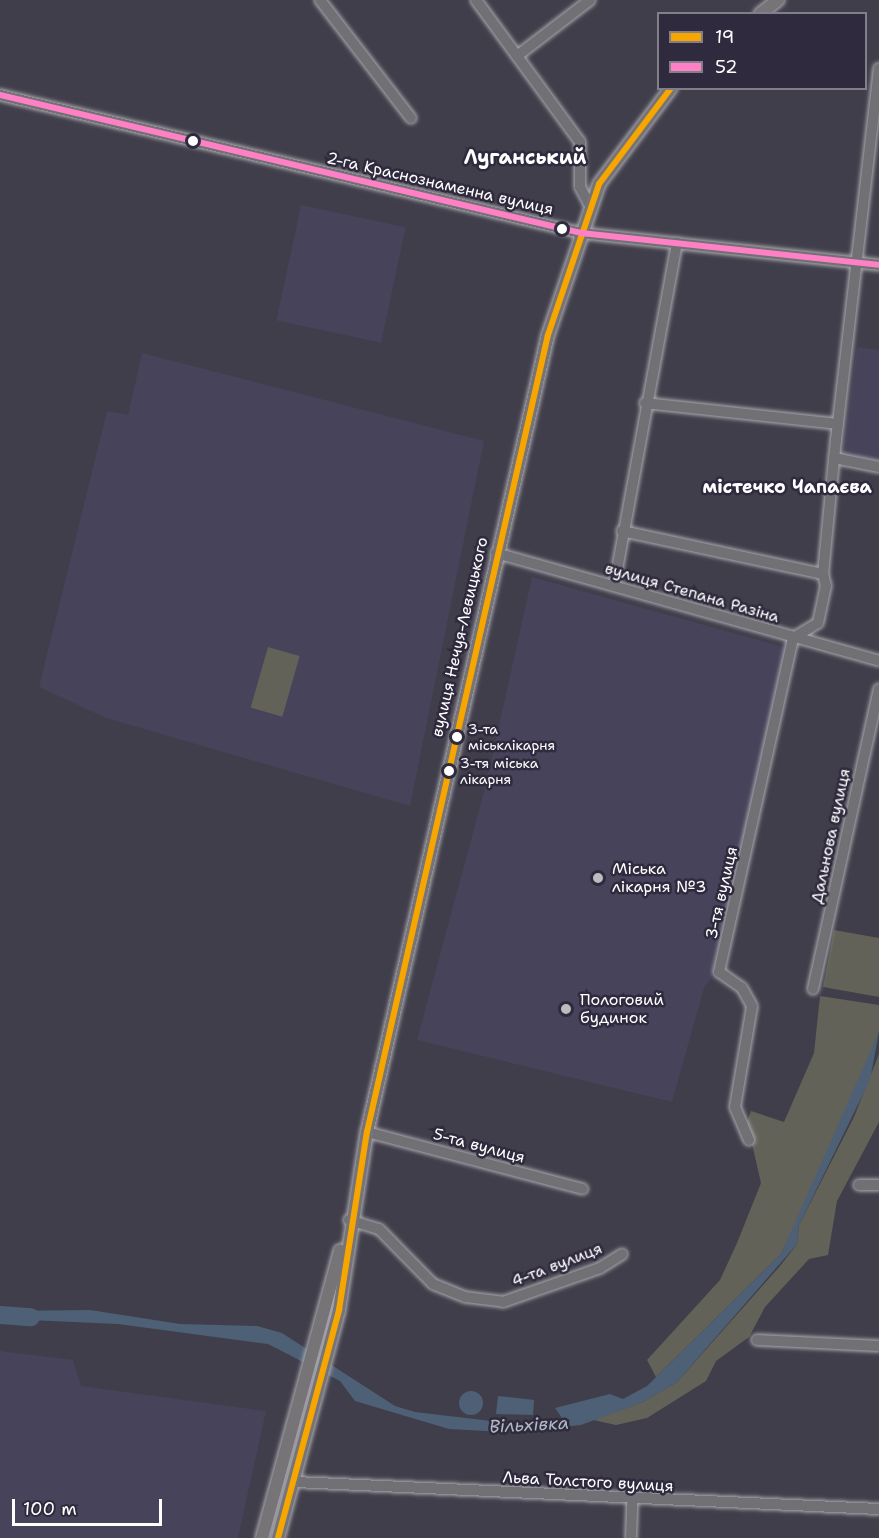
<!DOCTYPE html>
<html>
<head>
<meta charset="utf-8">
<style>
	body { margin:0 }
	#map { position:relative; width:879px; height:1538px; overflow:hidden; background:#403e4a; font-family:"Shantell Sans",sans-serif }
	div>[style] { position:absolute }
	[style*='--x'] { left:calc(var(--x)*1px); top:calc(var(--y)*1px); width:calc(var(--w)*1px); rotate:calc(var(--a)*1deg) }
	.built>* { inset:0; background:#46435a; transform-origin:0 0 }
	.green>* { inset:0; background:#626258; transform-origin:0 0 }
	.water>* { inset:0; background:#4e6076 }
	.round { border-radius:50% }
	.river>* { height:18px; margin:-9px; padding:0 9px; transform-origin:9px; border-radius:9px; background:#4e6076 }
	.roads { filter:drop-shadow(0 0 2px #a9a8ae) drop-shadow(0 0 2px #a9a8ae) }
	.minor>* { height:10px; margin:-5px; padding:0 5px; transform-origin:5px; border-radius:5px; background:#717075 }
	.major>* { height:12px; margin:-6px; padding:0 6px; transform-origin:6px; border-radius:6px; background:#767477 }
	.bus-1>* { height:6px; margin:-3px; padding:0 3px; transform-origin:3px; border-radius:3px; background:#f7a600 }
	.bus-2>* { height:6px; margin:-3px; padding:0 3px; transform-origin:3px; border-radius:3px; background:#ff80c5 }
	.dots>* { width:16px; height:16px; translate:-50% -50%; box-sizing:border-box; border:3px solid #2f2a3d; border-radius:50% }
	span { translate:-50% -50%; white-space:nowrap; text-align:center; line-height:1.15; -webkit-text-stroke:5px #2f2a3d; paint-order:stroke }
	.bus-label { font-size:14px; color:#fff }
	.left { translate:0 -50%; text-align:left }
	.street-label { font-size:16px; color:#fff }
	.poi-label { font-size:16px; color:#fff }
	.neighbourhood-label { font-size:18px; color:#fff; font-weight:700 }
	.water-label { font-size:18px; color:#b0b9c3; font-style:italic }
	.quarter-label { font-size:20px; color:#fff; font-weight:700 }
	.legend { position:absolute; left:657px; top:12px; width:210px; height:78px; box-sizing:border-box; background:#2f2a3d; border:2px solid #827f8b; margin:0; padding:8px 10px; list-style:none; font-size:18px; color:#fff }
	.legend li { display:flex; align-items:center; gap:12px; height:30px }
	.legend b { width:30px; border:2px solid #827f8b }
	.scale { position:absolute; left:12px; top:1499px; width:150px; height:27px; box-sizing:border-box; border:3px solid #fff; border-top:0; padding-left:8px; font-size:18px; line-height:21px; white-space:nowrap; color:#fff; -webkit-text-stroke:4px #2f2a3d; paint-order:stroke }
</style>
</head>
<body>
<div id="map">
	<div class="built">
		<i style="left:301px;top:205px;width:107px;height:118px;rotate:12deg"></i>
		<i style="clip-path:polygon(857px 347px,879px 350px,879px 460px,842px 454px)"></i>
		<i style="clip-path:polygon(142px 353px,484px 441px,410px 806px,106px 718px,39px 687px,107px 411px,128px 415px)"></i>
		<i style="clip-path:polygon(532px 577px,787px 648px,717px 969px,704px 988px,672px 1102px,417px 1040px,485px 788px)"></i>
		<i style="clip-path:polygon(0 1351px,73px 1360px,81px 1386px,266px 1411px,238px 1538px,0 1538px)"></i>
	</div>
	<div class="green">
		<i style="left:268px;top:647px;width:33px;height:63px;rotate:16deg"></i>
		<i style="clip-path:polygon(834px 930px,879px 938px,879px 997px,823px 987px)"></i>
		<i style="clip-path:polygon(820px 996px,879px 1005px,879px 1032px,840px 1128px,781px 1254px,656px 1377px,647px 1360px,720px 1280px,737px 1243px,761px 1183px,747px 1122px,751px 1111px,784px 1122px,814px 1053px)"></i>
		<i style="clip-path:polygon(879px 1054px,879px 1122px,837px 1201px,828px 1255px,809px 1259px,765px 1307px,749px 1337px,716px 1361px,706px 1381px,647px 1418px,616px 1425px,593px 1420px,643px 1402px,677px 1382px,780px 1266px,797px 1244px,799px 1225px,854px 1117px)"></i>
	</div>
	<div class="water">
		<i style="clip-path:polygon(879px 1032px,870px 1080px,799px 1225px,797px 1244px,677px 1382px,643px 1402px,581px 1425px,505px 1432px,449px 1429px,355px 1401px,340px 1381px,268px 1344px,118px 1324px,7px 1319px,7px 1311px,90px 1310px,180px 1324px,257px 1326px,282px 1333px,395px 1406px,415px 1412px,516px 1424px,564px 1421px,555px 1408px,610px 1394px,623px 1399px,647px 1386px,781px 1254px)"></i>
		<i class="round" style="left:459px;top:1391px;width:24px;height:24px"></i>
		<i style="clip-path:polygon(498px 1396px,534px 1400px,533px 1415px,496px 1414px)"></i>
	</div>
	<div class="river">
		<i style="--x:0;--y:1315;--w:31;--a:4"></i>
	</div>
	<div class="roads">
		<div class="minor">
			<i style="--x:320;--y:0;--w:149;--a:52.4"></i>
			<i style="--x:476;--y:0;--w:176;--a:53.8"></i>
			<i style="--x:580;--y:142;--w:45;--a:90"></i>
			<i style="--x:580;--y:187;--w:24;--a:62"></i>
			<i style="--x:517;--y:56;--w:92;--a:-37.5"></i>
			<i style="--x:0;--y:95;--w:597;--a:13.36"></i>
			<i style="--x:581;--y:233;--w:300;--a:6.1"></i>
			<i style="--x:645;--y:403;--w:194;--a:6.2"></i>
			<i style="--x:834;--y:458;--w:46;--a:11.3"></i>
			<i style="--x:622;--y:531;--w:206;--a:12.1"></i>
			<i style="--x:496;--y:553;--w:398;--a:15.7"></i>
			<i style="--x:614;--y:586;--w:349;--a:-79.6"></i>
			<i style="--x:813;--y:989;--w:307;--a:-77.6"></i>
			<i style="--x:367;--y:1132;--w:223;--a:14.8"></i>
			<i style="--x:749;--y:1140;--w:36;--a:-113"></i>
			<i style="--x:735;--y:1107;--w:102;--a:-80.4"></i>
			<i style="--x:752;--y:1006;--w:21;--a:-119"></i>
			<i style="--x:742;--y:988;--w:28;--a:-145"></i>
			<i style="--x:719;--y:972;--w:342;--a:-77.5"></i>
			<i style="--x:793;--y:638;--w:29;--a:-31"></i>
			<i style="--x:818;--y:623;--w:38;--a:-78"></i>
			<i style="--x:826;--y:586;--w:12;--a:-104"></i>
			<i style="--x:823;--y:574;--w:135;--a:-84.5"></i>
			<i style="--x:836;--y:440;--w:374;--a:-83.4"></i>
			<i style="--x:859;--y:1185;--w:20;--a:0"></i>
			<i style="--x:349;--y:1220;--w:31;--a:17"></i>
			<i style="--x:379;--y:1229;--w:77;--a:45.5"></i>
			<i style="--x:433;--y:1284;--w:35;--a:22"></i>
			<i style="--x:465;--y:1297;--w:38;--a:7"></i>
			<i style="--x:503;--y:1302;--w:103;--a:-19.3"></i>
			<i style="--x:600;--y:1268;--w:26;--a:-32"></i>
			<i style="--x:757;--y:1340;--w:122;--a:2.8"></i>
			<i style="--x:295;--y:1482;--w:585;--a:2.65"></i>
			<i style="--x:631;--y:1538;--w:38;--a:-88"></i>
		</div>
		<div class="major">
			<i style="--x:760;--y:14;--w:23;--a:-38"></i>
			<i style="--x:262;--y:1538;--w:298;--a:-74.8"></i>
			<i style="--x:278;--y:1538;--w:236;--a:-75"></i>
			<i style="--x:339;--y:1310;--w:180;--a:-81.1"></i>
			<i style="--x:367;--y:1132;--w:817;--a:-77.21"></i>
			<i style="--x:548;--y:335;--w:159;--a:-71.3"></i>
			<i style="--x:599;--y:184;--w:120;--a:-53.1"></i>
		</div>
	</div>
	<div class="bus-1">
		<i style="--x:278;--y:1538;--w:236;--a:-75"></i>
		<i style="--x:339;--y:1310;--w:180;--a:-81.1"></i>
		<i style="--x:367;--y:1132;--w:817;--a:-77.21"></i>
		<i style="--x:548;--y:335;--w:159;--a:-71.3"></i>
		<i style="--x:599;--y:184;--w:120;--a:-53.1"></i>
	</div>
	<div class="bus-2">
		<i style="--x:0;--y:95;--w:597;--a:13.36"></i>
		<i style="--x:581;--y:233;--w:300;--a:6.1"></i>
	</div>
	<div class="dots">
		<i style="left:193px;top:141px;background:#fff"></i>
		<i style="left:562px;top:229px;background:#fff"></i>
		<i style="left:457px;top:737px;background:#fff"></i>
		<i style="left:449px;top:771px;background:#fff"></i>
		<i style="left:598px;top:878px;background:#bcbbc0"></i>
		<i style="left:566px;top:1009px;background:#bcbbc0"></i>
	</div>
	<div class="bus-label">
		<span class="left" style="left:468px;top:737px">3-та<br>міськлікарня</span>
		<span class="left" style="left:460px;top:771px">3-тя міська<br>лікарня</span>
	</div>
	<div class="street-label">
		<span style="left:440px;top:184px;rotate:13deg">2-га Краснознаменна вулиця</span>
		<span style="left:692px;top:593px;rotate:16deg">вулиця Степана Разіна</span>
		<span style="left:460px;top:637px;rotate:-77deg">вулиця Нечуя-Левицького</span>
		<span style="left:831px;top:836px;rotate:-78deg">Дальнова вулиця</span>
		<span style="left:722px;top:893px;rotate:-77deg">3-тя вулиця</span>
		<span style="left:479px;top:1146px;rotate:15deg">5-та вулиця</span>
		<span style="left:557px;top:1265px;rotate:-21deg">4-та вулиця</span>
		<span style="left:588px;top:1482px;rotate:3deg">Льва Толстого вулиця</span>
	</div>
	<div class="poi-label">
		<span class="left" style="left:612px;top:878px">Міська<br>лікарня №3</span>
		<span class="left" style="left:580px;top:1009px">Пологовий<br>будинок</span>
	</div>
	<div class="neighbourhood-label">
		<span style="left:787px;top:487px">містечко Чапаєва</span>
	</div>
	<div class="water-label">
		<span style="left:529px;top:1425px;rotate:-3deg">Вільхівка</span>
	</div>
	<div class="quarter-label">
		<span style="left:525px;top:157px">Луганський</span>
	</div>
	<ul class="legend">
	<li><b style="height:8px;background:#f7a600"></b>19</li>
	<li><b style="height:8px;background:#ff80c5"></b>52</li>
	</ul>
	<div class="scale">100 m</div>
</div>
</body>
</html>
